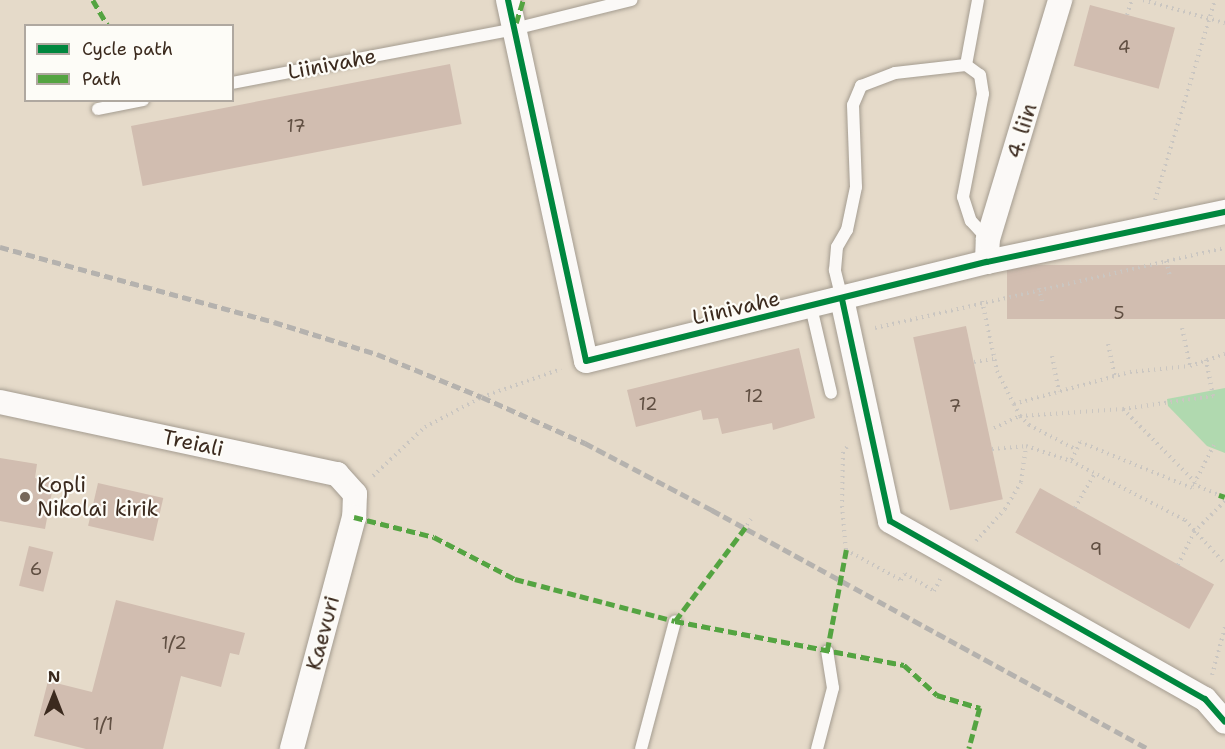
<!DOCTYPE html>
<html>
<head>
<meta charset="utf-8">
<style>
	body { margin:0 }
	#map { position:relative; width:1225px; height:749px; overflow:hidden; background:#e5dac9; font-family:"Shantell Sans",sans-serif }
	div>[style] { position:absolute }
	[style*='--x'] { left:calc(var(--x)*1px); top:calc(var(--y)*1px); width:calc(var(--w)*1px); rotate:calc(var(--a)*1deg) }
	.green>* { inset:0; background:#b0d9af }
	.building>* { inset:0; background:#d1bdb0; transform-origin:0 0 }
	.path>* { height:4px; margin-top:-2px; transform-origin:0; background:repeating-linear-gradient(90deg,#cac6c1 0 1.5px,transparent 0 6px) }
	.roads { filter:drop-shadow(0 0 2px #a49c90) drop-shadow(0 0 2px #a49c90) }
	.lane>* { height:12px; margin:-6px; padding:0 6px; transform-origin:6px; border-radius:6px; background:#fbf9f7 }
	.street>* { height:24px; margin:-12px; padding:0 12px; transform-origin:12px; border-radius:12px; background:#fbf9f7 }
	.rail>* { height:4.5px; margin-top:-2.25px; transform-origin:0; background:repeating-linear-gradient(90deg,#b5b2ae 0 9px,transparent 0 13.5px) }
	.quiet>* { height:4.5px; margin-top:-2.25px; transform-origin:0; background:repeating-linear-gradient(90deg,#54a441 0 9px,transparent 0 13.5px) }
	.cycleway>* { height:6px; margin:-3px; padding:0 3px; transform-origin:3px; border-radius:3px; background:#00873e }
	.dots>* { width:16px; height:16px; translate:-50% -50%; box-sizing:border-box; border:3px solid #fdfcf7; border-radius:50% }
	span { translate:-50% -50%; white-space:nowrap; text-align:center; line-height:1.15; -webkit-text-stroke:4.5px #fdfcf7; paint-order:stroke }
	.number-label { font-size:18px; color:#604f42 }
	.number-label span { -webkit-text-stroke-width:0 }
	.street-label { font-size:21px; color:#3b2a1e }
	.poi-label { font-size:21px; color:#3b2a1e }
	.left { translate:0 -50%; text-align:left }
	.legend { position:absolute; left:24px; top:24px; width:210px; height:78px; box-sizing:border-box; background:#fdfcf7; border:2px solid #afa8a0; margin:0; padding:8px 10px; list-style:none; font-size:18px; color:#3b2a1e }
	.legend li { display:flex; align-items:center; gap:12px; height:30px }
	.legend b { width:30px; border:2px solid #afa8a0 }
	.north { position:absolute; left:24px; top:665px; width:60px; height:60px; -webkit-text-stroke:4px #fdfcf7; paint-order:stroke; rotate:0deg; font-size:16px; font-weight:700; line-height:24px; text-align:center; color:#3b2a1e }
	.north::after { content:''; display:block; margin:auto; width:21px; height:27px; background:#3b2a1e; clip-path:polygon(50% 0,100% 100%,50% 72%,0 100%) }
</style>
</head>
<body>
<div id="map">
	<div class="green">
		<i style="clip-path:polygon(1225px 388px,1225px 453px,1207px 446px,1168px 406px,1167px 399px)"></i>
	</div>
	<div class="building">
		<i style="left:1090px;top:5px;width:88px;height:63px;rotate:15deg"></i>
		<i style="left:450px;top:64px;width:61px;height:325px;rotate:79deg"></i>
		<i style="left:1225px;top:265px;width:54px;height:218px;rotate:90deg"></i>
		<i style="left:966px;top:326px;width:177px;height:54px;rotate:78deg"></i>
		<i style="clip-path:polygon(799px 348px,815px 418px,773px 430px,772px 423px,722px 434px,718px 418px,703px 420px,701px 410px,636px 427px,627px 390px)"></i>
		<i style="clip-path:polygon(0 458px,37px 464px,35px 478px,54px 481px,45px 529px,0 521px)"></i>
		<i style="left:98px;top:483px;width:67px;height:44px;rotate:13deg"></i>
		<i style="left:1040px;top:488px;width:199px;height:51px;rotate:29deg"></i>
		<i style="left:29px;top:546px;width:25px;height:41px;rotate:14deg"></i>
		<i style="clip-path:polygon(116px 600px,245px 633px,239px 655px,230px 653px,221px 687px,181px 676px,163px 749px,86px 749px,34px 736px,48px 681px,92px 692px)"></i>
	</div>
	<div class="path">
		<i style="--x:1143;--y:0;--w:85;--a:15.7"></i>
		<i style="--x:1127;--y:15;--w:16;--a:-72"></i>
		<i style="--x:1155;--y:200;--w:209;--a:-73.3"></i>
		<i style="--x:1166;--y:261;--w:16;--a:75"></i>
		<i style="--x:1039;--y:288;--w:14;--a:78"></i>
		<i style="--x:982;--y:301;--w:72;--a:77.9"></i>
		<i style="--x:997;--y:371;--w:37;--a:63"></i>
		<i style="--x:1014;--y:404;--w:120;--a:-15.4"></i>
		<i style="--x:1130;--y:372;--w:60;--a:-5.7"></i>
		<i style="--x:1190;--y:366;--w:37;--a:-19"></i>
		<i style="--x:875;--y:328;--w:359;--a:-12.9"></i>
		<i style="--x:1182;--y:328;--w:39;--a:78"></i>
		<i style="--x:1108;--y:344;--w:33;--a:78"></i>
		<i style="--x:1052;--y:356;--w:36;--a:79"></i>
		<i style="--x:974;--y:362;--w:20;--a:-9"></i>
		<i style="--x:1014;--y:404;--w:13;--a:63"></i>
		<i style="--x:1020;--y:416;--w:103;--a:-3.9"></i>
		<i style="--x:1123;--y:409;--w:103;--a:45.4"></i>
		<i style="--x:1123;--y:409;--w:91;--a:-8.2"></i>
		<i style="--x:1213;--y:396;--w:37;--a:-101"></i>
		<i style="--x:994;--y:428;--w:29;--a:-25"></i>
		<i style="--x:1020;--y:416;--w:13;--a:45"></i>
		<i style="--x:1029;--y:425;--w:52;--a:27.6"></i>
		<i style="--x:1214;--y:445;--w:48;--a:117.1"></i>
		<i style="--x:1192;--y:488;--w:121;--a:-157.7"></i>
		<i style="--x:1080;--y:442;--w:21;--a:115"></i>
		<i style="--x:1071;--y:461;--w:128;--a:27.4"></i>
		<i style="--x:1185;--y:520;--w:59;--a:47.7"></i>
		<i style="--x:847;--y:447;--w:6;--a:129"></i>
		<i style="--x:843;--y:452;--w:54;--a:91.1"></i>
		<i style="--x:842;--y:506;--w:44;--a:84.8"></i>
		<i style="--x:846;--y:550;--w:63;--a:28.6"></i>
		<i style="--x:901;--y:580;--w:7;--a:-56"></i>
		<i style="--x:905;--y:574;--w:34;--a:30"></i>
		<i style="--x:934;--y:591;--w:15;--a:-62"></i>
		<i style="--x:992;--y:449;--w:34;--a:-5"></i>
		<i style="--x:373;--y:476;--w:71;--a:-43.3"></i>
		<i style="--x:425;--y:427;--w:64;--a:-27.8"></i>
		<i style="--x:482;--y:397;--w:84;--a:-19.5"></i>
		<i style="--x:1193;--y:484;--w:28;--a:23"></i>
		<i style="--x:1075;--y:508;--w:40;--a:-60.3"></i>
		<i style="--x:747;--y:525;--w:7;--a:-56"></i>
		<i style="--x:976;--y:541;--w:43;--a:-47.8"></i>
		<i style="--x:1005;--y:509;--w:31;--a:-59"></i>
		<i style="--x:1021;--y:482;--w:36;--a:-82"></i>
		<i style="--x:1026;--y:446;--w:47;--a:18.4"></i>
		<i style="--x:1178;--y:565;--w:37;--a:-64"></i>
		<i style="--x:1194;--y:532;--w:44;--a:-45"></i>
		<i style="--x:1212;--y:675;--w:50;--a:-74.8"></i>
	</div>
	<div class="roads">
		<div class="lane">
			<i style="--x:966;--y:65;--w:66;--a:-79.5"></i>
			<i style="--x:232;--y:83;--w:287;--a:-10.8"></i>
			<i style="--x:514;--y:29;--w:121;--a:-13.9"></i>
			<i style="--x:98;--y:109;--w:46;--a:-11.3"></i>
			<i style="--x:842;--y:299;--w:30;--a:-104"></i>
			<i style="--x:835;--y:270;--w:23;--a:-85"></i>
			<i style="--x:837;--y:247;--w:20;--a:-60"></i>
			<i style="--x:847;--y:230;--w:44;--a:-78.2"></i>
			<i style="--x:856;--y:187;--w:82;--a:-92.1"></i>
			<i style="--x:853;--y:105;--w:21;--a:-67"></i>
			<i style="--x:861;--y:86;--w:36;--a:-21"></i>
			<i style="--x:895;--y:73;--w:71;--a:-6.4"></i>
			<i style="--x:966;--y:65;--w:17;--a:36"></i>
			<i style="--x:980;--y:75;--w:19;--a:81"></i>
			<i style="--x:983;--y:94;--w:105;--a:101"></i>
			<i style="--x:963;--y:197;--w:25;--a:72"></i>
			<i style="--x:971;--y:221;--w:25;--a:47"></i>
			<i style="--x:811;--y:307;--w:88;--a:76.9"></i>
			<i style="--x:641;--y:749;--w:132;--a:-75.1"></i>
			<i style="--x:817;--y:749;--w:63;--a:-75.3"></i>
			<i style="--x:833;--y:688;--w:37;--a:-99"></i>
		</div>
		<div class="street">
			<i style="--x:508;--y:0;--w:369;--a:77.8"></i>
			<i style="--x:586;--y:361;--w:413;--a:-13.9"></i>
			<i style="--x:987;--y:262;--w:243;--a:-11.9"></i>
			<i style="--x:987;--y:262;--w:23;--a:-88"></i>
			<i style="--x:988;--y:239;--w:250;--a:-73.2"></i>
			<i style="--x:842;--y:299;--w:227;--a:77.8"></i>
			<i style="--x:890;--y:521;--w:362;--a:29.5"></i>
			<i style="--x:1205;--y:699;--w:30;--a:49"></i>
			<i style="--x:0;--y:402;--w:345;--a:12.1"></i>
			<i style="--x:337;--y:474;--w:27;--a:48"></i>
			<i style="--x:355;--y:494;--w:23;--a:92"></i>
			<i style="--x:354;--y:517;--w:240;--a:105"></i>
		</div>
	</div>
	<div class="rail">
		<i style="--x:0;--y:247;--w:284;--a:15.3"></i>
		<i style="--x:274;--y:322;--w:108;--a:17.3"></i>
		<i style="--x:377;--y:354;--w:113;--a:22.3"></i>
		<i style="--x:482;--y:397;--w:113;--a:24.1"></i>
		<i style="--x:585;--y:443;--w:144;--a:27.8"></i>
		<i style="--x:712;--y:510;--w:497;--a:28.7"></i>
	</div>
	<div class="quiet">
		<i style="--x:93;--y:0;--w:30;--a:60"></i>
		<i style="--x:516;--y:23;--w:24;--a:-73"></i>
		<i style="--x:1219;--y:495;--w:6;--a:18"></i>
		<i style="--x:354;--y:517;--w:82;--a:14"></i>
		<i style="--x:434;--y:537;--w:91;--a:27.4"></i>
		<i style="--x:515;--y:579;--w:165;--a:14.7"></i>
		<i style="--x:675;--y:621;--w:233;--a:10.9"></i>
		<i style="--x:904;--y:665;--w:45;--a:42.3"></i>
		<i style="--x:937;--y:695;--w:45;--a:16.8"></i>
		<i style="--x:980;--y:708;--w:42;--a:105"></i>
		<i style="--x:675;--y:621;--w:120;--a:-53.1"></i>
		<i style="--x:827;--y:651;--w:103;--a:-79.3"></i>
	</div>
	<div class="cycleway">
		<i style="--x:508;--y:0;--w:369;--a:77.8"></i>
		<i style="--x:586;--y:361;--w:413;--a:-13.9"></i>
		<i style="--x:987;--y:262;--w:243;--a:-11.9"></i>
		<i style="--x:842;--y:299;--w:227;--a:77.8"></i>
		<i style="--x:890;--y:521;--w:362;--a:29.5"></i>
		<i style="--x:1205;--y:699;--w:30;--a:49"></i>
	</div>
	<div class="dots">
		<i style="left:25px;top:497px;background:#76685a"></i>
	</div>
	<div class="number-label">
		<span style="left:1124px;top:47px">4</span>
		<span style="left:296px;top:126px">17</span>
		<span style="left:1119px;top:313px">5</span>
		<span style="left:754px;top:396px">12</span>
		<span style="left:648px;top:404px">12</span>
		<span style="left:955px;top:406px">7</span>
		<span style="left:1096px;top:549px">9</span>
		<span style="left:36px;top:569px">6</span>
		<span style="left:174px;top:643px">1/2</span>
		<span style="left:103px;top:724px">1/1</span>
	</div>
	<div class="street-label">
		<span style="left:332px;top:64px;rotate:-11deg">Liinivahe</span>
		<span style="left:1022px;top:131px;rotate:-73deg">4. liin</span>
		<span style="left:736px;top:308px;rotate:-13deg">Liinivahe</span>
		<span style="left:193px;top:443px;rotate:12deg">Treiali</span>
		<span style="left:323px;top:633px;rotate:-75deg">Kaevuri</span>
	</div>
	<div class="poi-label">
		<span class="left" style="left:37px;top:497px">Kopli<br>Nikolai kirik</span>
	</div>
	<ul class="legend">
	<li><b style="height:8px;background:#00873e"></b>Cycle path</li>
	<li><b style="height:8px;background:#54a441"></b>Path</li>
	</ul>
	<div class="north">N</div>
</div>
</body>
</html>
